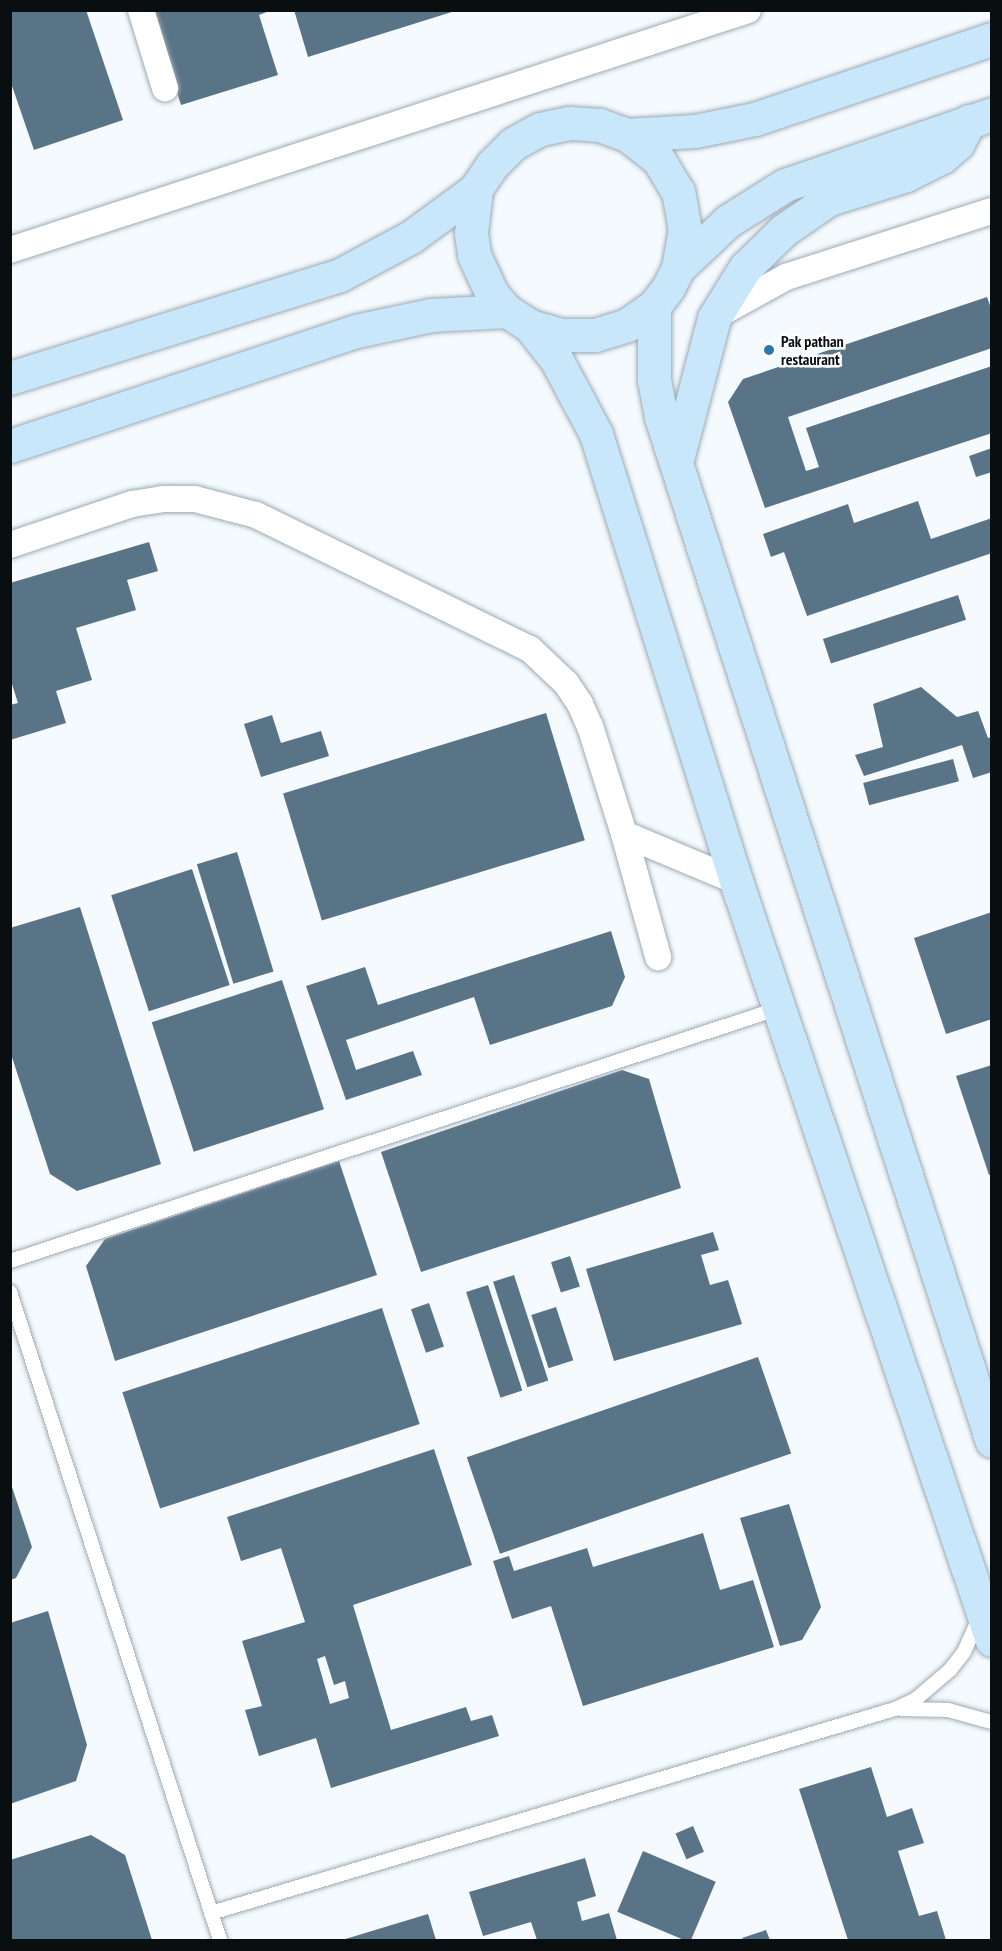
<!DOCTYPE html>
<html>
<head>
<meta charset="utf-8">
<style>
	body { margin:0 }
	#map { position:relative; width:1002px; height:1951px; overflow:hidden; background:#f4fafe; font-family:"PT Sans Narrow",sans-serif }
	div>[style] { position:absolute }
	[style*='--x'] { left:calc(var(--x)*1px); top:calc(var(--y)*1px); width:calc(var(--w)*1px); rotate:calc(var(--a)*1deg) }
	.building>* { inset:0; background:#5a7487; transform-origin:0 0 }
	.roads { filter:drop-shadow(0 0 2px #9daab3) drop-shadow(0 0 2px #9daab3) }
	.lane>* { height:14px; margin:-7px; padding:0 7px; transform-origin:7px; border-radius:7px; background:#fff }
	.street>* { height:26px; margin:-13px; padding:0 13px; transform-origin:13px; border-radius:13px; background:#fff }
	.secondary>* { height:33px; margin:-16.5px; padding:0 16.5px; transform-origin:16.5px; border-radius:16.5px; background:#c9e7fa }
	.dots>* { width:16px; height:16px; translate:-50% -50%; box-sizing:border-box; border:3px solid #fff; border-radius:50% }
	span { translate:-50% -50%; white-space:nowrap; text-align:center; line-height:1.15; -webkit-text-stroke:5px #fff; paint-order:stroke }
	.poi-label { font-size:16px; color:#090e11; font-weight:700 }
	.left { translate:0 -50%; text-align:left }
	.frame { position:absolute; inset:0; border:12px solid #090e11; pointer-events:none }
</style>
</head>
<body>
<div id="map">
	<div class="building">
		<i style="clip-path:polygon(10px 10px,86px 10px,123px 120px,34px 150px,10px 80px)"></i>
		<i style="clip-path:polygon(151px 10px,272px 10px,259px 15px,278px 75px,181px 105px)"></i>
		<i style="clip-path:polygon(294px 10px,455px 10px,455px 11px,308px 57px)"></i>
		<i style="clip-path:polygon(987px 297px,992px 311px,992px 348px,788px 417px,806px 471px,819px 467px,806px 428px,992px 366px,992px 433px,765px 508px,728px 402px,743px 379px)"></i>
		<i style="clip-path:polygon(992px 448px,992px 472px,976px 477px,969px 456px)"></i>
		<i style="clip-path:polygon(918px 501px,931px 539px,992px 518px,992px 553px,807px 616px,784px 552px,771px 557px,763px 534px,848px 504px,854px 523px)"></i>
		<i style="clip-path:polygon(149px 542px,158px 571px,127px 580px,136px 610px,76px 628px,92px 680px,56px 691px,66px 723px,10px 740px,10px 705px,18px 703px,10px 678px,10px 583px)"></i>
		<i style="left:958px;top:595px;width:26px;height:142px;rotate:72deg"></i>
		<i style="clip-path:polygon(921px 687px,957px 717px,978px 711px,988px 738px,992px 737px,992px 772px,973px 778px,962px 745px,864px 776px,855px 755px,883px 747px,873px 704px)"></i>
		<i style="left:546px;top:713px;width:133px;height:275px;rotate:73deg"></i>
		<i style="clip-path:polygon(272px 715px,281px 743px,321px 731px,329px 756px,261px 777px,244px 724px)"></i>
		<i style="left:953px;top:759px;width:23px;height:93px;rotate:75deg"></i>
		<i style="left:237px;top:852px;width:125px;height:42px;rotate:73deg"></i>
		<i style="left:192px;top:869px;width:122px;height:85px;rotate:72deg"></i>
		<i style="clip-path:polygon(80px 907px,161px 1164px,77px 1191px,50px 1174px,10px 1051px,10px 928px)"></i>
		<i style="clip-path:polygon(992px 912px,992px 1019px,946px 1034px,914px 938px)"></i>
		<i style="clip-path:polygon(611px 931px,625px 977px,612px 1006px,490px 1045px,474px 997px,346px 1040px,356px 1070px,413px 1051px,422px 1075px,346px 1100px,306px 986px,365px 967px,378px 1005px)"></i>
		<i style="left:282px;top:980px;width:136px;height:137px;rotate:72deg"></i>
		<i style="clip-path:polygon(992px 1065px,992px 1174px,989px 1175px,956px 1076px)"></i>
		<i style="clip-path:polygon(622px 1070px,649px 1079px,681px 1188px,421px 1272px,381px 1152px)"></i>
		<i style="clip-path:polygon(339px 1161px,377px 1275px,115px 1361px,86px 1266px,105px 1239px)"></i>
		<i style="clip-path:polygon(713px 1232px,719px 1250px,701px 1255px,710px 1285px,728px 1280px,742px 1324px,614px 1361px,586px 1269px)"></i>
		<i style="left:570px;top:1256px;width:32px;height:20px;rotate:72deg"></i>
		<i style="left:514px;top:1275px;width:111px;height:22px;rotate:72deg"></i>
		<i style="left:488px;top:1285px;width:111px;height:23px;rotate:72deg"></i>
		<i style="left:429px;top:1303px;width:46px;height:19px;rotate:71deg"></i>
		<i style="left:556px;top:1307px;width:56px;height:26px;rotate:72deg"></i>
		<i style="left:382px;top:1308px;width:122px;height:273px;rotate:72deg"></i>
		<i style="left:758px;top:1357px;width:102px;height:308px;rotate:71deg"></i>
		<i style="clip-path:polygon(evenodd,434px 1449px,472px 1565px,353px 1605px,391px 1730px,466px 1707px,471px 1721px,492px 1715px,499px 1736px,331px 1788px,316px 1738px,259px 1756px,245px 1710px,262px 1706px,242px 1641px,305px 1622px,281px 1548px,241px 1561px,227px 1517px,434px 1449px,325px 1656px,334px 1685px,345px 1681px,349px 1698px,330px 1704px,317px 1659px,325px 1656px)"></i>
		<i style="clip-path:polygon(10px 1481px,32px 1547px,16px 1578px,10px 1580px)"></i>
		<i style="clip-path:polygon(789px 1504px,821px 1607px,802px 1640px,780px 1646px,740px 1518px)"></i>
		<i style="clip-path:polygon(703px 1533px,720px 1590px,753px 1580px,774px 1647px,583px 1706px,551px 1606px,512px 1619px,493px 1561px,509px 1556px,514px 1571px,587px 1548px,593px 1567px)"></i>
		<i style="clip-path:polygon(48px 1611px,87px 1745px,76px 1781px,10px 1804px,10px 1623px)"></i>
		<i style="clip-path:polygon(871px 1767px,887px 1817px,912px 1808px,924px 1843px,898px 1851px,919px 1916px,937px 1911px,946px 1940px,848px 1940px,799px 1789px)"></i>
		<i style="left:693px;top:1826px;width:28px;height:19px;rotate:67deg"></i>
		<i style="clip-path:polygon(91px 1835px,125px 1855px,152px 1940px,10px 1940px,10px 1860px)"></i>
		<i style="left:643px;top:1851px;width:79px;height:66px;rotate:23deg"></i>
		<i style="clip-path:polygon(585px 1858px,596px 1896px,577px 1902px,582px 1921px,609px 1913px,617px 1940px,537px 1940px,531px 1922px,483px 1936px,469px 1892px)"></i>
		<i style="clip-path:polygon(428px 1914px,436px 1940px,342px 1940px)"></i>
		<i style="clip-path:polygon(766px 1930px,770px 1940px,743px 1940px,742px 1938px)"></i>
	</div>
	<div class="roads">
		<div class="lane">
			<i style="--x:10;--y:1261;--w:810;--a:-18.19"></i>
			<i style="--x:10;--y:1292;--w:681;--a:72.04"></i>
			<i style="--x:901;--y:1709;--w:47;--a:1.2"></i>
			<i style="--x:948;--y:1710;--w:46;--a:15.3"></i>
			<i style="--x:211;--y:1913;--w:714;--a:-16.61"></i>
			<i style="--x:895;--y:1709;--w:23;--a:-25"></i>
			<i style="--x:916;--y:1699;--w:45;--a:-40.5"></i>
			<i style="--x:950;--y:1670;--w:23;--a:-52"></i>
			<i style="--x:964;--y:1652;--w:36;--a:-66"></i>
		</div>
		<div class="street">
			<i style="--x:141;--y:10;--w:82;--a:72.9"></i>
			<i style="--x:10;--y:250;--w:776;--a:-18.01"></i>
			<i style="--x:719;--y:314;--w:77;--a:-28.9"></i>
			<i style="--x:786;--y:277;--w:216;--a:-17.8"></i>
			<i style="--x:10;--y:545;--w:129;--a:-18.6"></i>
			<i style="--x:132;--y:504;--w:31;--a:-9"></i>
			<i style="--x:163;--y:499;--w:32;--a:0"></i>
			<i style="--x:195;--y:499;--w:63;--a:14.7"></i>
			<i style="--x:256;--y:515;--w:305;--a:26.1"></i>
			<i style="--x:530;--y:649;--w:50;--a:43.4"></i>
			<i style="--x:566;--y:683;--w:25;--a:56"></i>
			<i style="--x:580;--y:704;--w:24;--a:66"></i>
			<i style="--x:590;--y:726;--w:113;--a:72.5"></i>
			<i style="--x:624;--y:834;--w:121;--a:22.8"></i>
			<i style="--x:624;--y:834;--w:128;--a:74.5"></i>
		</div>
		<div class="secondary">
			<i style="--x:627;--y:135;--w:68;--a:-3.4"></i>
			<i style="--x:695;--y:131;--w:61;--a:-11.3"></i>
			<i style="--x:755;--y:119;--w:250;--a:-18.7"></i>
			<i style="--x:678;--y:268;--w:69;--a:-43.2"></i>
			<i style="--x:728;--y:221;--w:67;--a:-32.3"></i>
			<i style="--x:785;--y:185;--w:219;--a:-18.9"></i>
			<i style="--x:654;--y:306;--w:74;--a:90"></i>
			<i style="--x:654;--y:380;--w:38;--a:79"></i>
			<i style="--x:661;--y:417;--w:1076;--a:72.09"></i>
			<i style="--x:530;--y:326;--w:33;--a:16"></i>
			<i style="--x:562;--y:335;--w:33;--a:0"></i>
			<i style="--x:595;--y:335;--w:34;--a:-17"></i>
			<i style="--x:627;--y:325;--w:33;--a:-35"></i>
			<i style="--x:654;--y:306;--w:23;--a:-52"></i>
			<i style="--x:668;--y:288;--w:22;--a:-63"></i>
			<i style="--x:678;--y:268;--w:39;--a:-80"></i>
			<i style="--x:685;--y:230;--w:39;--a:-100"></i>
			<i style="--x:678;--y:192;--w:39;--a:-121"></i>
			<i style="--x:658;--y:159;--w:39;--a:-142"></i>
			<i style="--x:627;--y:135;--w:30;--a:-160"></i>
			<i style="--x:599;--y:125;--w:30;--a:-176"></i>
			<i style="--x:569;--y:123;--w:30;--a:168"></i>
			<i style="--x:540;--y:129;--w:31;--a:151"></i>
			<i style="--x:513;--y:144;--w:30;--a:135"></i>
			<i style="--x:492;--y:165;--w:29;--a:124"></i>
			<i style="--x:476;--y:189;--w:44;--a:96.5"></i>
			<i style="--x:471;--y:233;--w:22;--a:82"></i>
			<i style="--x:474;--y:255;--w:43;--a:65.2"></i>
			<i style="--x:492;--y:294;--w:23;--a:49"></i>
			<i style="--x:507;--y:311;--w:27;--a:33"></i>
			<i style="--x:530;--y:326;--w:42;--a:51.8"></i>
			<i style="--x:556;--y:359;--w:85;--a:61.9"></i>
			<i style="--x:596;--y:434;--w:468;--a:72.6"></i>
			<i style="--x:736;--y:881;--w:801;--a:71.36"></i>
			<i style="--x:10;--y:378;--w:346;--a:-17.3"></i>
			<i style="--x:340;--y:275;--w:81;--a:-28.2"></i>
			<i style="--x:411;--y:237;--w:81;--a:-36.4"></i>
			<i style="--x:10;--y:446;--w:365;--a:-18.4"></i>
			<i style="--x:356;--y:331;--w:77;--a:-12"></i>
			<i style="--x:431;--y:315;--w:76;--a:-3"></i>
			<i style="--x:676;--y:463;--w:150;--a:-75.3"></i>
			<i style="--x:714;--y:318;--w:59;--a:-58.2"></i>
			<i style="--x:745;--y:268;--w:54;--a:-44.3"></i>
			<i style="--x:784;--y:230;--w:55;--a:-34.6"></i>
			<i style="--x:829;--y:199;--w:81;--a:-17.3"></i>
			<i style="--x:906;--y:175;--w:40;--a:-26.6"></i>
			<i style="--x:942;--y:157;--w:21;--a:-41"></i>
			<i style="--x:958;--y:143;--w:25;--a:-63"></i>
		</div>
	</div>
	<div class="dots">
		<i style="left:769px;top:350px;background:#2a79ab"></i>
	</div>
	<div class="poi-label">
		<span class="left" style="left:781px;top:350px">Pak pathan<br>restaurant</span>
	</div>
	<div class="frame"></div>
</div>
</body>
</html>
